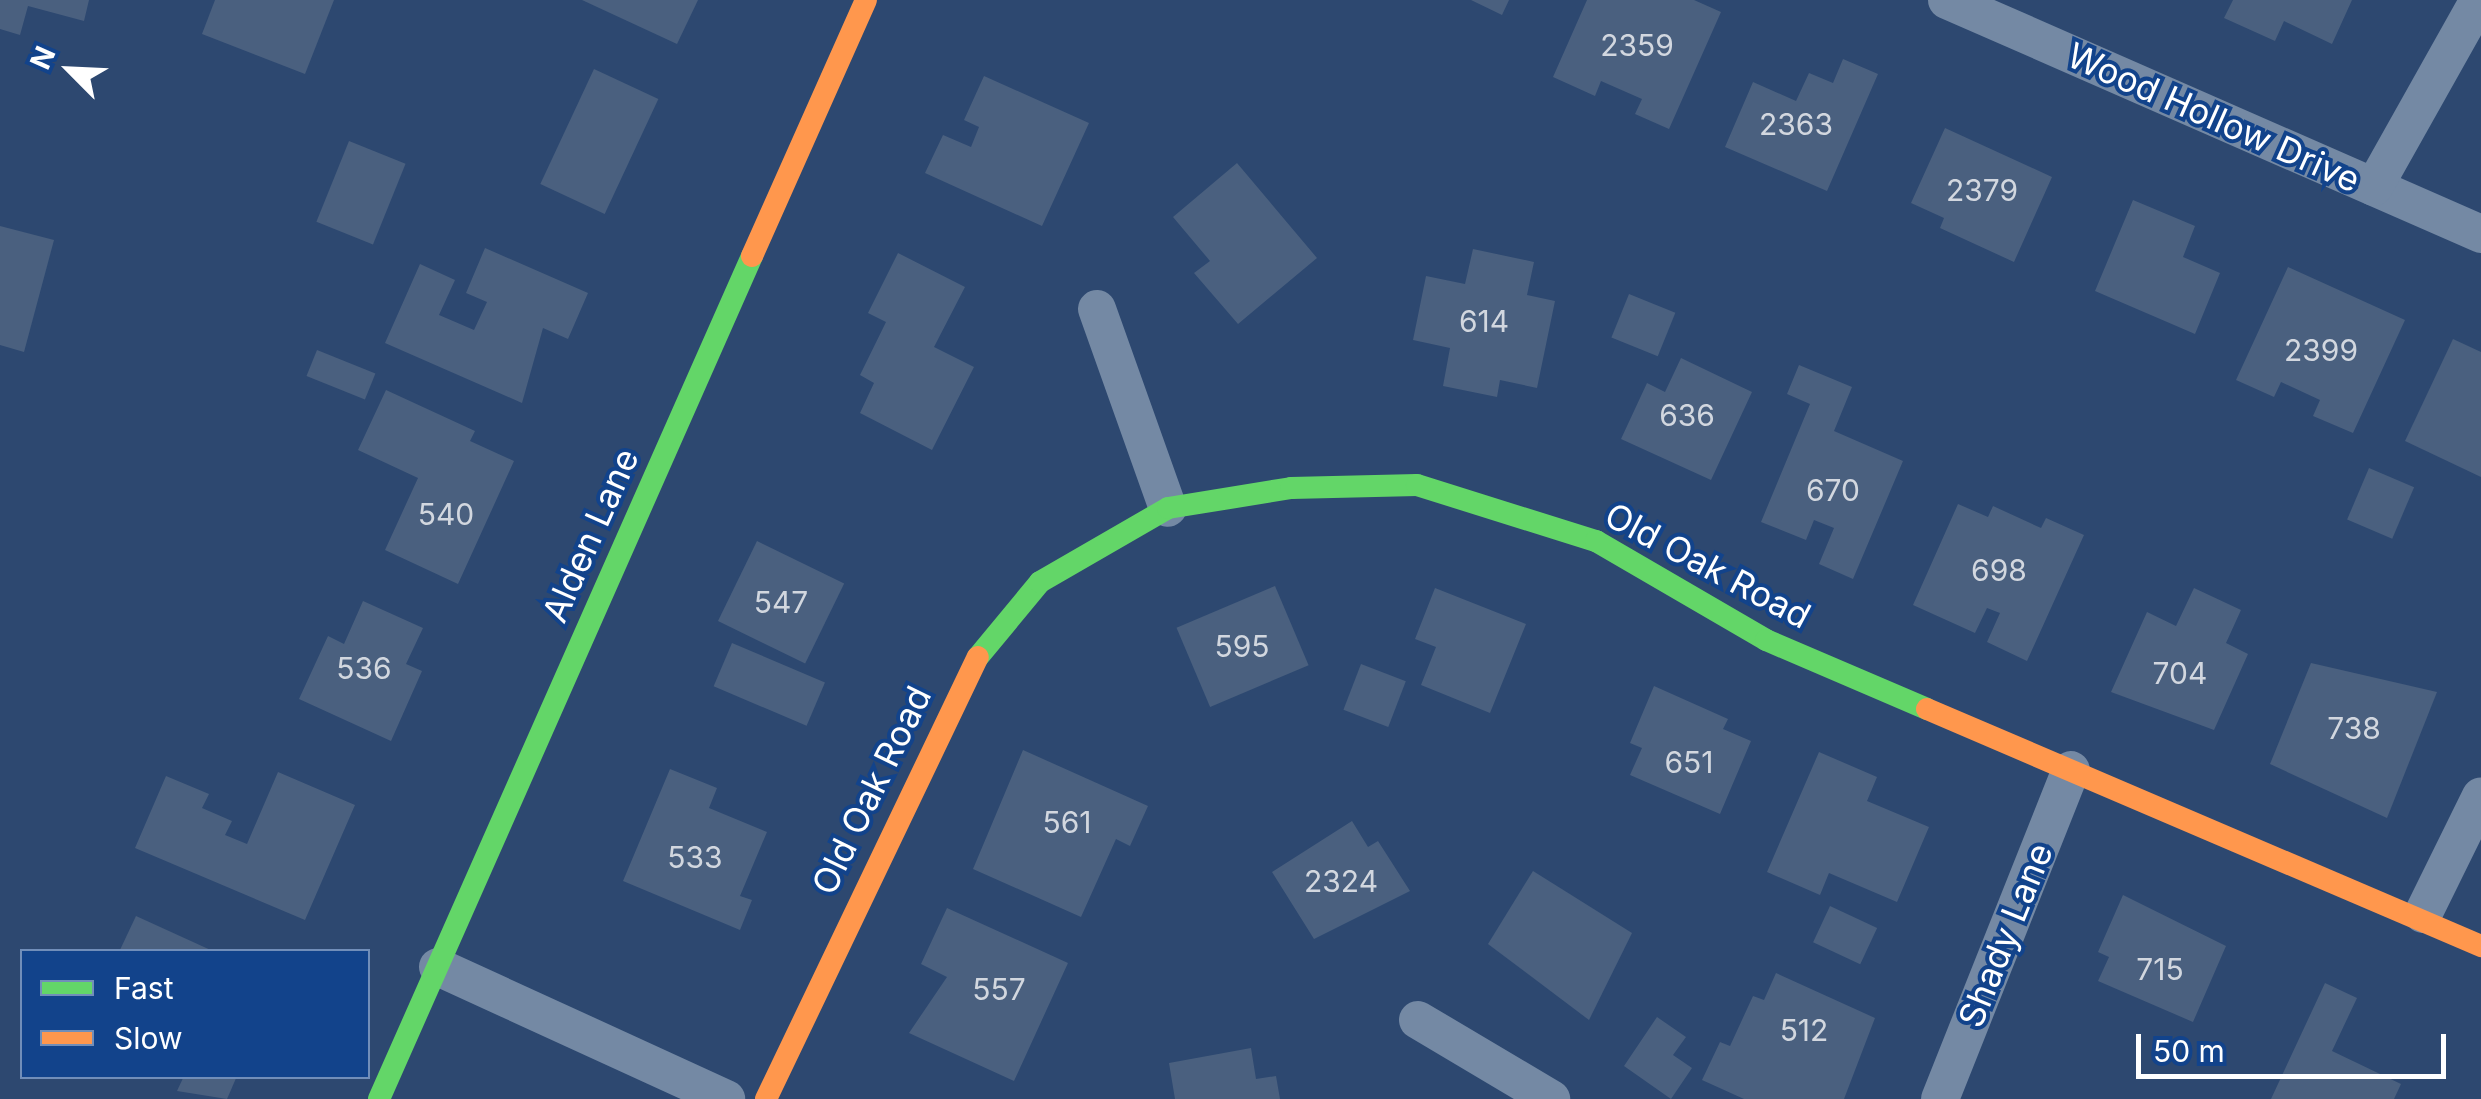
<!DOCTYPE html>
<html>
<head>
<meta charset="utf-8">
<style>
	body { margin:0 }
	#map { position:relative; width:2481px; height:1099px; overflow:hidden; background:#2d4870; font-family:Inter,sans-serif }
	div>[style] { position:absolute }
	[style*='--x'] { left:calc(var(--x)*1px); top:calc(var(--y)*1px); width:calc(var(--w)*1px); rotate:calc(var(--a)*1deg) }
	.building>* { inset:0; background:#4a607f; transform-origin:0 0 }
	.street>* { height:38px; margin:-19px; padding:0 19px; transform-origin:19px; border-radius:19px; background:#7489a4 }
	.fast>* { height:22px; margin:-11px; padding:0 11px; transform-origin:11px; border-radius:11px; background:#63d668 }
	.slow>* { height:22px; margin:-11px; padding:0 11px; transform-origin:11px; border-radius:11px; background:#ff974d }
	span { translate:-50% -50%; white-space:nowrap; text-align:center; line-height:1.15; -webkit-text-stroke:8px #12438b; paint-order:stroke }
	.number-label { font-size:30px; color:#d2d7df }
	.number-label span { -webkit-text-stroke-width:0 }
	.street-label { font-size:35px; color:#fff }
	.legend { position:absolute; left:20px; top:949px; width:350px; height:130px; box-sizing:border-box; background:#12438b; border:2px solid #718eb9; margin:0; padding:12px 18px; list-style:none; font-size:30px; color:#fff }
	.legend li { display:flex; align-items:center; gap:20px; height:50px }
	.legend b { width:50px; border:2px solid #718eb9 }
	.north { position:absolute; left:20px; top:20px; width:100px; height:100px; -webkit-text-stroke:8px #12438b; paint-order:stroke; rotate:294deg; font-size:28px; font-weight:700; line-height:40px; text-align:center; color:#fff }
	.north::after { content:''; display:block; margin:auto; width:35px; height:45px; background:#fff; clip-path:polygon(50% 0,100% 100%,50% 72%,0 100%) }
	.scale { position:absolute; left:2136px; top:1034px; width:310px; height:45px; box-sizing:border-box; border:5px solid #fff; border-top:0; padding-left:12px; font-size:30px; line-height:35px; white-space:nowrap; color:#fff; -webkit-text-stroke:8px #12438b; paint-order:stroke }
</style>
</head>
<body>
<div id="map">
	<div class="building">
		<i style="clip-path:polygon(0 0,89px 0,84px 21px,28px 6px,20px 35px,0 29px)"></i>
		<i style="clip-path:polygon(215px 0,334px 0,305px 74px,202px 34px)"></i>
		<i style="clip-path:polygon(582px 0,698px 0,677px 44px)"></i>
		<i style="clip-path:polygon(1471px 0,1509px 0,1502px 15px)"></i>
		<i style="clip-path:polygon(1587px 0,1694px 0,1721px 12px,1669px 129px,1635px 114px,1642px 99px,1601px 81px,1595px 96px,1553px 77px)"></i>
		<i style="clip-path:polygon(2233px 0,2352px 0,2332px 44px,2284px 21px,2275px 41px,2224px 18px)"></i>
		<i style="clip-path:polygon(1843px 59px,1878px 74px,1827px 191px,1725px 147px,1753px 82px,1796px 101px,1809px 73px,1833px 83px)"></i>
		<i style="left:594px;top:69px;width:71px;height:127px;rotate:25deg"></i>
		<i style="clip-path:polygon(984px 76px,1089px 123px,1042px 226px,925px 173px,943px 135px,971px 147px,979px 127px,964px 120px)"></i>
		<i style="clip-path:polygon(1945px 128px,2052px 177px,2014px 262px,1940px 228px,1944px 218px,1911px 203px)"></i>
		<i style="left:349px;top:141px;width:61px;height:87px;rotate:22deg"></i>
		<i style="clip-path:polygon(1237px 163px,1317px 258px,1238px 324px,1194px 273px,1210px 261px,1173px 217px)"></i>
		<i style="clip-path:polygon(2133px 200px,2195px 226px,2183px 257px,2220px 273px,2195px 334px,2095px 291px)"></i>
		<i style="clip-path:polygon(0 226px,54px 240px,24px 352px,0 345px)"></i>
		<i style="clip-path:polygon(485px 248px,588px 293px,568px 339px,543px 328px,522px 403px,385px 343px,420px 264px,455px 280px,439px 315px,474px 330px,487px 302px,466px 293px)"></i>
		<i style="clip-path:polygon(1473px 249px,1534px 262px,1527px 295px,1555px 301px,1537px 388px,1500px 380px,1497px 397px,1443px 386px,1450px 348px,1413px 340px,1426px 276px,1465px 284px)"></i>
		<i style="clip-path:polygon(898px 253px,965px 287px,934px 347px,974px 367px,932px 450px,860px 413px,874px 383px,860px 375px,886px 322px,868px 313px)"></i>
		<i style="clip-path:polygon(2288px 267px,2405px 320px,2353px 433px,2313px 416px,2320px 400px,2281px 382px,2274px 397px,2236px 380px)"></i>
		<i style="left:1629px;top:294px;width:50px;height:47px;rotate:22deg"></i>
		<i style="clip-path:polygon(2453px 339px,2481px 352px,2481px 477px,2405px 441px)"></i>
		<i style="left:317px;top:350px;width:63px;height:28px;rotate:22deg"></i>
		<i style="clip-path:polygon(1681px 358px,1752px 392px,1711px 480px,1621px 439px,1647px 383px,1665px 392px)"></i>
		<i style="clip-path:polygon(1799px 365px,1852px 387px,1834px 431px,1903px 461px,1853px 579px,1819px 564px,1834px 528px,1814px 520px,1806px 540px,1761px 522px,1810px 404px,1787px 394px)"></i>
		<i style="clip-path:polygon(386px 390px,475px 431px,470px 441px,514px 461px,458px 584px,385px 550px,418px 478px,358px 450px)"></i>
		<i style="left:2369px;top:468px;width:49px;height:56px;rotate:23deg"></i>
		<i style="clip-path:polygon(1958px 504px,1988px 517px,1993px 506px,2041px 528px,2046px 518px,2084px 535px,2027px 661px,1987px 642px,2000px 613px,1987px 608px,1975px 633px,1913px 605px)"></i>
		<i style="left:757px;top:541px;width:97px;height:89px;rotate:26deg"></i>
		<i style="left:1275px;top:586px;width:86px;height:107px;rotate:67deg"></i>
		<i style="clip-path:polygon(1435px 588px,1526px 624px,1490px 713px,1421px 685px,1436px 647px,1415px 639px)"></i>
		<i style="clip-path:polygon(2194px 588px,2241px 610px,2226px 643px,2248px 654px,2214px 730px,2111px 692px,2147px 612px,2176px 626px)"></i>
		<i style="clip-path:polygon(363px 601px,423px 628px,406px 664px,422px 671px,391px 741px,299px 699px,328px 636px,344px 644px)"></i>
		<i style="left:732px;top:643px;width:101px;height:47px;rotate:23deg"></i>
		<i style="clip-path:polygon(2311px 663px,2437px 692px,2387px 818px,2270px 764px)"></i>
		<i style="left:1361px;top:664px;width:48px;height:49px;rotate:21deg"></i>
		<i style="clip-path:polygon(1654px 686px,1728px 719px,1723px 729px,1751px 741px,1720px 814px,1630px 775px,1642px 748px,1630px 743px)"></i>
		<i style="clip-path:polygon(1023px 750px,1148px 806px,1130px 846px,1116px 839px,1081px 917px,973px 869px)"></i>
		<i style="clip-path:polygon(1819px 752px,1877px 777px,1867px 801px,1929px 827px,1897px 902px,1829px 873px,1820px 895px,1767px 872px)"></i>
		<i style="clip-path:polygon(670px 769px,717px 788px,709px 808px,767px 832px,740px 896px,752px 900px,740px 930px,623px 881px)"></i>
		<i style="clip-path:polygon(278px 772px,355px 805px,305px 920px,135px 848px,166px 776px,209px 794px,202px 808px,232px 821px,225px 835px,247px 844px)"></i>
		<i style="clip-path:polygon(1352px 821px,1368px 847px,1378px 841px,1410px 891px,1314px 939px,1272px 872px)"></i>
		<i style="clip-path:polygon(1533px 871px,1632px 933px,1589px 1020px,1488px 944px)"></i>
		<i style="clip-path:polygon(2123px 895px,2226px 946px,2193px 1022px,2098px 981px,2109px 957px,2098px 952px)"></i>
		<i style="left:1830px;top:906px;width:52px;height:40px;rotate:25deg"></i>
		<i style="clip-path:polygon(947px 908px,1068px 963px,1014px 1081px,909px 1033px,947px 977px,921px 964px)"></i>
		<i style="clip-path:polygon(136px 916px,215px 952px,119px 952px)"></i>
		<i style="clip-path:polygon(1776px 973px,1875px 1018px,1844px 1099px,1744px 1099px,1702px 1080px,1720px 1042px,1730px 1046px,1753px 996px,1764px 1000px)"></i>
		<i style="clip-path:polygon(2325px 983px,2357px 998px,2332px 1051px,2401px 1084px,2394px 1099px,2271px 1099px)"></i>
		<i style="clip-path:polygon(1657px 1017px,1686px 1037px,1673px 1055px,1692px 1068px,1671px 1099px,1624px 1066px)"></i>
		<i style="clip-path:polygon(1251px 1048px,1256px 1079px,1276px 1076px,1280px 1099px,1175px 1099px,1169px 1063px)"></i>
		<i style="clip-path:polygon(184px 1076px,237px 1076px,227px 1099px,177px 1091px)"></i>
	</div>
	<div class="street">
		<i style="--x:1947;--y:0;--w:583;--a:23.66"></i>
		<i style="--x:2374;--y:187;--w:214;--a:-60.7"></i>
		<i style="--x:1097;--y:309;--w:211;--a:70.4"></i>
		<i style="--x:2423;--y:914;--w:131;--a:-63.8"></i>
		<i style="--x:438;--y:967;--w:317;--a:24.6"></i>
		<i style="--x:1418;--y:1020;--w:155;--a:30.7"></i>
		<i style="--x:1940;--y:1099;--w:354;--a:-68.3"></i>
	</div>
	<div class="fast">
		<i style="--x:978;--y:657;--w:97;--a:-50.4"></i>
		<i style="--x:1040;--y:582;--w:148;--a:-30"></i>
		<i style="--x:1168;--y:508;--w:125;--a:-9.2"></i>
		<i style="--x:1291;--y:488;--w:126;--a:-1.4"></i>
		<i style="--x:1417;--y:485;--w:188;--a:17.4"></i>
		<i style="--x:1596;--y:541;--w:197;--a:30.2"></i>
		<i style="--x:1766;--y:640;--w:175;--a:23.2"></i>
		<i style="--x:379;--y:1099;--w:922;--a:-66.13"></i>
	</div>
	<div class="slow">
		<i style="--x:752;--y:256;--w:280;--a:-66"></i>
		<i style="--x:1927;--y:709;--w:603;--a:23.16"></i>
		<i style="--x:766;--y:1099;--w:490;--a:-64.4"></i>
	</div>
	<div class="number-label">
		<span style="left:1637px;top:45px">2359</span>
		<span style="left:1796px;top:124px">2363</span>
		<span style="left:1982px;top:190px">2379</span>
		<span style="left:1484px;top:321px">614</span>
		<span style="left:2321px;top:350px">2399</span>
		<span style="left:1687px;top:415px">636</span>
		<span style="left:1833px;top:490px">670</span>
		<span style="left:446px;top:514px">540</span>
		<span style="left:1999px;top:570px">698</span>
		<span style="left:781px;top:602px">547</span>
		<span style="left:1242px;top:646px">595</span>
		<span style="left:364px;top:668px">536</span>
		<span style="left:2180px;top:673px">704</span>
		<span style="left:2354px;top:728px">738</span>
		<span style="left:1689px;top:762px">651</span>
		<span style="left:1067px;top:822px">561</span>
		<span style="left:695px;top:857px">533</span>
		<span style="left:1341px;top:881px">2324</span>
		<span style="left:2160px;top:969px">715</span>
		<span style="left:999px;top:989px">557</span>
		<span style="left:1804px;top:1030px">512</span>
	</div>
	<div class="street-label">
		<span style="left:2214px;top:117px;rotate:24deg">Wood Hollow Drive</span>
		<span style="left:590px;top:535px;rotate:-66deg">Alden Lane</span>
		<span style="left:1708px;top:565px;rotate:28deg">Old Oak Road</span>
		<span style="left:871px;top:790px;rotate:-64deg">Old Oak Road</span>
		<span style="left:2005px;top:935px;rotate:-68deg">Shady Lane</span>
	</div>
	<ul class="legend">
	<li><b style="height:12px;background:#63d668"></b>Fast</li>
	<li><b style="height:12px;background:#ff974d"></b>Slow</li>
	</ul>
	<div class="north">N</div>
	<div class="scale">50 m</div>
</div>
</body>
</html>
